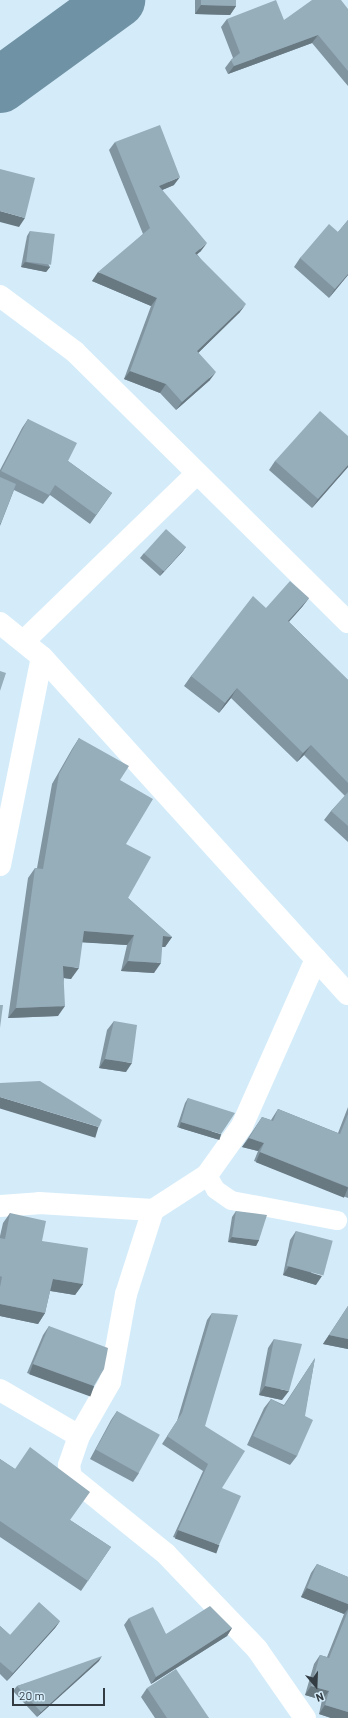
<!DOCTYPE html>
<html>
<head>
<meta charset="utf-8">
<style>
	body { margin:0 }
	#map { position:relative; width:348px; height:1718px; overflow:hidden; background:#d4ecfa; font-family:Barlow,sans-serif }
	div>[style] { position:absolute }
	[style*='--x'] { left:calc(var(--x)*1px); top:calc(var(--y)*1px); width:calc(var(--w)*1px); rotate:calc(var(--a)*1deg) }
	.river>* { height:56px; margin:-28px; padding:0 28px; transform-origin:28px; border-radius:28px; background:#7092a5 }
	.lane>* { height:19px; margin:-9.5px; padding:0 9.5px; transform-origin:9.5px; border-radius:9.5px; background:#fff }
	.street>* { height:22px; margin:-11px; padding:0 11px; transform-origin:11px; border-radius:11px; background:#fff }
	.wall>* { inset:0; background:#8195a0 }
	.shaded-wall>* { inset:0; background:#697982; transform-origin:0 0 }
	.building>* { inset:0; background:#96adba; transform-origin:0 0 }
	span { translate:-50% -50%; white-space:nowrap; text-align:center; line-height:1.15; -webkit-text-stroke:3.5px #d4ecfa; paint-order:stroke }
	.north { position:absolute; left:296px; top:1666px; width:40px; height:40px; -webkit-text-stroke:3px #d4ecfa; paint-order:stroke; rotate:161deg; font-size:11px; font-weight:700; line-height:16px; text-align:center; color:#333c42 }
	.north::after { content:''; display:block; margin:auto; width:14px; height:18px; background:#333c42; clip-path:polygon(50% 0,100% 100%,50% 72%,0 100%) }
	.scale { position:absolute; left:12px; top:1688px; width:93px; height:18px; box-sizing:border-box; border:2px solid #333c42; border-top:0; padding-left:5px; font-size:12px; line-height:14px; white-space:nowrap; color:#333c42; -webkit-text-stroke:3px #d4ecfa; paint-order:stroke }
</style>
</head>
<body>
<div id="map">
	<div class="river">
		<i style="--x:0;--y:85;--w:145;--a:-36"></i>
	</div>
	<div class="lane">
		<i style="--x:207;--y:1175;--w:16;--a:60"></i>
		<i style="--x:215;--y:1189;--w:19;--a:35"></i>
		<i style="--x:231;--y:1200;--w:108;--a:10.7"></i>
	</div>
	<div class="street">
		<i style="--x:0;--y:296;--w:94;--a:36.7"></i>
		<i style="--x:75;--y:352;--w:384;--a:44.7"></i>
		<i style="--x:0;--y:623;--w:54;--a:39"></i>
		<i style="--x:42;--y:657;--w:455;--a:47.8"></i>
		<i style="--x:25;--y:640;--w:238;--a:-44.1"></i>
		<i style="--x:0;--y:865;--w:212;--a:-78.6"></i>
		<i style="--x:0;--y:1206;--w:39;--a:-4"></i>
		<i style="--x:39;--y:1203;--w:114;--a:3.5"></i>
		<i style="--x:153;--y:1210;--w:64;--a:-32.9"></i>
		<i style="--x:207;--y:1175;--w:60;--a:-54.5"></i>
		<i style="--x:242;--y:1126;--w:183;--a:-66.1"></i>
		<i style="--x:153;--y:1210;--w:88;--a:107.8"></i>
		<i style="--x:126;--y:1294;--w:89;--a:100.3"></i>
		<i style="--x:110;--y:1382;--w:62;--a:119.9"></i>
		<i style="--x:79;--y:1436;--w:31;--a:109"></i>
		<i style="--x:69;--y:1465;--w:12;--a:81"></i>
		<i style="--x:71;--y:1477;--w:122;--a:39"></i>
		<i style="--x:166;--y:1554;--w:132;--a:46.2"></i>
		<i style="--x:257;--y:1649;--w:84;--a:55.2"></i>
		<i style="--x:0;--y:1390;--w:91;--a:30.2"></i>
	</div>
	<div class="wall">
		<i style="clip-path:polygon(195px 0,236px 0,236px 6px,230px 15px,195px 14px)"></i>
		<i style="clip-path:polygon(348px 9px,348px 86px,312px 43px,228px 74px,225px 68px,231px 60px,233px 58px,221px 27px,227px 19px,284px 20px)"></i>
		<i style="clip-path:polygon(115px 142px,174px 185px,162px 190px,201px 251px,197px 254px,240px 312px,198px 353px,210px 380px,176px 410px,160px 393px,124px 379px,151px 306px,92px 281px,143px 234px,109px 150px)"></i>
		<i style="clip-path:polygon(348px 220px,348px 275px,329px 298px,294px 267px,300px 258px,338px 232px)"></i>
		<i style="clip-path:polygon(30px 231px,50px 267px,46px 272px,21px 267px,27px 236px)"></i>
		<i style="clip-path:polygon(28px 419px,68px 461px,112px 493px,90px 524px,50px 495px,43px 504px,14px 490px,0 526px,0 470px,22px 428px)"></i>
		<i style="clip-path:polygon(348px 436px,348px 467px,312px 508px,269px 470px,275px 461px)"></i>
		<i style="clip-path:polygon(186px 547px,182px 552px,160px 576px,140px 558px,144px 553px)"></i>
		<i style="clip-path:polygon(309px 598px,302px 607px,289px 622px,348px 680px,348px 842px,324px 820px,331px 811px,345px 796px,304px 755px,297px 762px,231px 698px,219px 713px,184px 686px,191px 676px,266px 608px)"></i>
		<i style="clip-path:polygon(79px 738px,120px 780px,126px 844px,128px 898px,172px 937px,165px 947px,162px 947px,154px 973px,121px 971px,127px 945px,82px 942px,71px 979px,64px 978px,58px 1016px,8px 1018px,28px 878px,35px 868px,37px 868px,52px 784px,72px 749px)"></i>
		<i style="clip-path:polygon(114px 1021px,126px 1072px,99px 1068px,107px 1030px)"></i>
		<i style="clip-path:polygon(188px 1098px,217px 1139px,177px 1127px,185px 1103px)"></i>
		<i style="clip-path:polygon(348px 1107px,348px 1198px,254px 1161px,258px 1151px,242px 1147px,262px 1117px,271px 1120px,278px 1109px,338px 1133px)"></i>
		<i style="clip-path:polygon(236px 1211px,259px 1240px,256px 1246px,228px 1242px,232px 1217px)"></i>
		<i style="clip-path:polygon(10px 1213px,42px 1241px,83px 1284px,75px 1295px,50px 1291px,45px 1313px,38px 1324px,0 1316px,0 1236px,3px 1223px)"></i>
		<i style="clip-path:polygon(296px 1231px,316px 1285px,283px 1275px,290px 1240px)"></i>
		<i style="clip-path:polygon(348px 1306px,348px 1349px,323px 1344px)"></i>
		<i style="clip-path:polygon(212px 1313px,205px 1426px,222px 1488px,214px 1552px,173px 1537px,203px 1471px,162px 1444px,177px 1421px,207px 1320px)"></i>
		<i style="clip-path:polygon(49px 1326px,94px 1386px,88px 1395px,27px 1373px,43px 1335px)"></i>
		<i style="clip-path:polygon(274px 1339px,282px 1400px,259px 1395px,268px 1348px)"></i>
		<i style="clip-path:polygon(315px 1358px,297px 1456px,290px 1465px,247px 1445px,264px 1408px,271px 1399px,284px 1405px)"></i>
		<i style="clip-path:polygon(117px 1411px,139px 1473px,133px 1482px,90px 1459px,111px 1420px)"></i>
		<i style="clip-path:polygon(0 1459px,15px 1469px,70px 1520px,111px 1547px,81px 1591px,0 1537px)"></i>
		<i style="clip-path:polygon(317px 1564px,348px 1577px,348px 1718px,331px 1718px,319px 1714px,322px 1700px,305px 1695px,314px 1664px,320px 1655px,327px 1657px,344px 1614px,301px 1597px,311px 1573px)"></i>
		<i style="clip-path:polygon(129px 1618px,166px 1634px,232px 1628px,227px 1636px,151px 1684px,124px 1625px)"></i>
		<i style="clip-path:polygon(60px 1621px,55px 1628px,7px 1681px,0 1674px,0 1626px,10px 1635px)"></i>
		<i style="clip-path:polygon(99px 1661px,37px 1717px,13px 1691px,17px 1686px)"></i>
		<i style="clip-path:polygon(147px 1688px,209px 1718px,155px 1718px,141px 1697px)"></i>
	</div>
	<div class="shaded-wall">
		<i style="clip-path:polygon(201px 5px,236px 6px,230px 15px,195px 14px)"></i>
		<i style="clip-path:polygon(318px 35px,312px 43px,228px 74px,234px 66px)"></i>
		<i style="clip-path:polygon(180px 177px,174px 185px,153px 194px,159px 186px)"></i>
		<i style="clip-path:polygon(0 211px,25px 218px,19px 227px,0 222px)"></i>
		<i style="clip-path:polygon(207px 243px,201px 251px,189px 261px,195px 253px)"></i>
		<i style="clip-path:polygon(25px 262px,50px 267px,46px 272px,21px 267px)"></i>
		<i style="clip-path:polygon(98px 272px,157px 298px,151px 306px,92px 281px)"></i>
		<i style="clip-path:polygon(348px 274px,348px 275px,329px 298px,335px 289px)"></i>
		<i style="clip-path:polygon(246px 304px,240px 312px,191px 360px,197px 351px)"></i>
		<i style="clip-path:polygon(130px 371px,166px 384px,160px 393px,124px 379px)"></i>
		<i style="clip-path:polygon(216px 372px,210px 380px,176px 410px,182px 402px)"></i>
		<i style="clip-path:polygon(348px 465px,348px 467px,312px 508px,318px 499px)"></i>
		<i style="clip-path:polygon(186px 547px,182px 552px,160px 576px,163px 571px)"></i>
		<i style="clip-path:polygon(309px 598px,302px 607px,281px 630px,288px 621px)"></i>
		<i style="clip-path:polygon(237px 688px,231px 698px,219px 713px,225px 703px)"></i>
		<i style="clip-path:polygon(311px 745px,304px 755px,297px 762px,303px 753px)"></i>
		<i style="clip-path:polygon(84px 931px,134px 935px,127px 945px,76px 942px)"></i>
		<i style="clip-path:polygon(163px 936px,172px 937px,165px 947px,155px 947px)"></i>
		<i style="clip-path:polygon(128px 961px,161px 963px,154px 973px,121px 971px)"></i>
		<i style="clip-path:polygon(63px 966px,79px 968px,71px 979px,56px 977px)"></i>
		<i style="clip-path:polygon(65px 1006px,58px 1016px,8px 1018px,16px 1008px)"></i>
		<i style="clip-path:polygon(105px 1059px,132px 1063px,126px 1072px,99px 1068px)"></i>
		<i style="left:0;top:1097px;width:103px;height:11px;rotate:17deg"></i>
		<i style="left:181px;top:1122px;width:42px;height:6px;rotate:17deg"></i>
		<i style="clip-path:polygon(249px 1138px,264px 1143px,258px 1151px,242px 1147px)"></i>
		<i style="left:260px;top:1152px;width:95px;height:11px;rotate:22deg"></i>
		<i style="clip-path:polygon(232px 1237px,259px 1240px,256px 1246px,228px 1242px)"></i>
		<i style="clip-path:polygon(289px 1266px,322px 1276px,316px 1285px,283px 1275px)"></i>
		<i style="clip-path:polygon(53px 1279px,83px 1284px,75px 1295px,45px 1290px)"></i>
		<i style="clip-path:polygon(0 1304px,45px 1313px,38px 1324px,0 1316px)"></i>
		<i style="clip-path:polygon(329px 1335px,348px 1339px,348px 1349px,323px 1344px)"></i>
		<i style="left:33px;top:1364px;width:65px;height:11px;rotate:20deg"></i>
		<i style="clip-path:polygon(265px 1386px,289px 1391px,282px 1400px,259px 1395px)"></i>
		<i style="left:178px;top:1530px;width:44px;height:9px;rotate:20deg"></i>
		<i style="clip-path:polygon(307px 1588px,348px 1604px,348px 1609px,344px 1614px,301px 1597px)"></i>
		<i style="clip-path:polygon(60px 1621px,55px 1628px,7px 1681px,13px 1673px)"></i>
		<i style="clip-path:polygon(232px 1628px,227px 1636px,151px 1684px,156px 1677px)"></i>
		<i style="clip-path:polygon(102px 1656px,99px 1661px,37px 1717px,41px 1712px)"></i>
		<i style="clip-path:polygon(311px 1686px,329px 1691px,322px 1700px,305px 1695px)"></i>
		<i style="clip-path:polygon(325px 1705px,348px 1712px,348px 1718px,331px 1718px,319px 1714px)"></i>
	</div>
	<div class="building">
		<i style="clip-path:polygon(201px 0,236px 0,236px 6px,201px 5px)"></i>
		<i style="clip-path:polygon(276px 0,284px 20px,312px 0,341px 0,348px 9px,348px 71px,318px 35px,234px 66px,231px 60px,240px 53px,227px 19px)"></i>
		<i style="clip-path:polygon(160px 125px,180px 177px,159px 186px,207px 243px,195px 253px,246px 304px,197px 351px,216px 372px,182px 402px,166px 384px,130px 371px,157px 298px,98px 272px,150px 228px,115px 142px)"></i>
		<i style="clip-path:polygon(0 169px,35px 178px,25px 218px,0 211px)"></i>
		<i style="clip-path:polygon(348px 220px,348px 274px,335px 289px,300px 258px,329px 224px,338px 232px)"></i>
		<i style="left:30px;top:231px;width:25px;height:31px;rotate:7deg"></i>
		<i style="clip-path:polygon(320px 411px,348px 436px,348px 465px,318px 499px,275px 461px)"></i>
		<i style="clip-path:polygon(28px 419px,77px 443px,68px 461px,112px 493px,96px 515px,55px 485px,49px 495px,1px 471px)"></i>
		<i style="clip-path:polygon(0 477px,16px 484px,1px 523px,0 523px)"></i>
		<i style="left:166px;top:529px;width:27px;height:33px;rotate:42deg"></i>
		<i style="clip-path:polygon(290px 581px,309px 598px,288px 621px,348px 680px,348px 783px,311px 745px,303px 753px,237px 688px,225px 703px,191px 676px,253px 596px,266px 608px)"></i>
		<i style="clip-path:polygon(0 671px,6px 673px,0 691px)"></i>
		<i style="clip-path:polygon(79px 738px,129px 766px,120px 780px,153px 799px,126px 844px,151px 857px,128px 898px,172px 937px,163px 936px,161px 963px,128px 961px,134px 935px,84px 931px,79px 968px,63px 966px,65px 1006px,16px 1008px,35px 868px,43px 869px,59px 774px)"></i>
		<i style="clip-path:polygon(348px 792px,348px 826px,331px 811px)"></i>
		<i style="clip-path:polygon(0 1005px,3px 1005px,0 1028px)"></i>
		<i style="clip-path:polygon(114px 1021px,137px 1025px,132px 1063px,105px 1059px)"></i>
		<i style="clip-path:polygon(40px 1081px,102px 1120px,99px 1127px,0 1097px,0 1083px)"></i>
		<i style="clip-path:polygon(188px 1098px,235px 1113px,221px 1134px,181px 1122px)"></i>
		<i style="clip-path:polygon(278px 1109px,340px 1134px,348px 1114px,348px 1187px,260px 1152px,264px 1143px,249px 1138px,262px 1117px,273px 1121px)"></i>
		<i style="clip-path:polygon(236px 1211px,267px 1215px,259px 1240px,232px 1237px)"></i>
		<i style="clip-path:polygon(10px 1213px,46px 1221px,42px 1241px,88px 1248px,83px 1284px,53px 1279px,45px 1313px,0 1304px,0 1287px,2px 1277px,0 1276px,0 1238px,5px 1239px)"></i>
		<i style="left:296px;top:1231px;width:38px;height:36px;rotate:15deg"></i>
		<i style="clip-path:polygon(348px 1306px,348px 1339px,329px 1335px)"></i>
		<i style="clip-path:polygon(212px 1313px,238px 1315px,205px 1426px,245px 1451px,222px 1488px,241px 1496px,219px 1545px,178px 1530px,208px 1464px,167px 1436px,182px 1413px)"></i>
		<i style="clip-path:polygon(49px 1326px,108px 1348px,104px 1369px,94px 1386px,33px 1364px)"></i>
		<i style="clip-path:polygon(274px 1339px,302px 1344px,289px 1391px,265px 1386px)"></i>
		<i style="clip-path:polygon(315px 1358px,305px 1416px,313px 1420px,297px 1456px,253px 1436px,271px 1399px,284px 1406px)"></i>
		<i style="left:117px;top:1411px;width:49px;height:44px;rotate:29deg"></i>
		<i style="clip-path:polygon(30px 1447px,90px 1492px,70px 1520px,111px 1547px,88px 1581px,0 1521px,0 1459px,15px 1469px)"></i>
		<i style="clip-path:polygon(317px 1564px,348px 1577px,348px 1604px,307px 1588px)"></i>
		<i style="clip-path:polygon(39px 1602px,60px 1621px,13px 1673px,0 1662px,0 1626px,10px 1635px)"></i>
		<i style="clip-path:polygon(210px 1606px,232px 1628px,156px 1677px,129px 1618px,153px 1607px,166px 1634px)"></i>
		<i style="clip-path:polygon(348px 1611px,348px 1712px,325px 1705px,329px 1691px,311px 1686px,320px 1655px,329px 1658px)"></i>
		<i style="clip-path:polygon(102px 1656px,41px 1712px,17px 1686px)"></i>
		<i style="clip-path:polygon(176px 1669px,209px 1718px,167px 1718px,147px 1688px)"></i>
	</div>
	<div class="north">N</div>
	<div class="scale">20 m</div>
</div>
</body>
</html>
